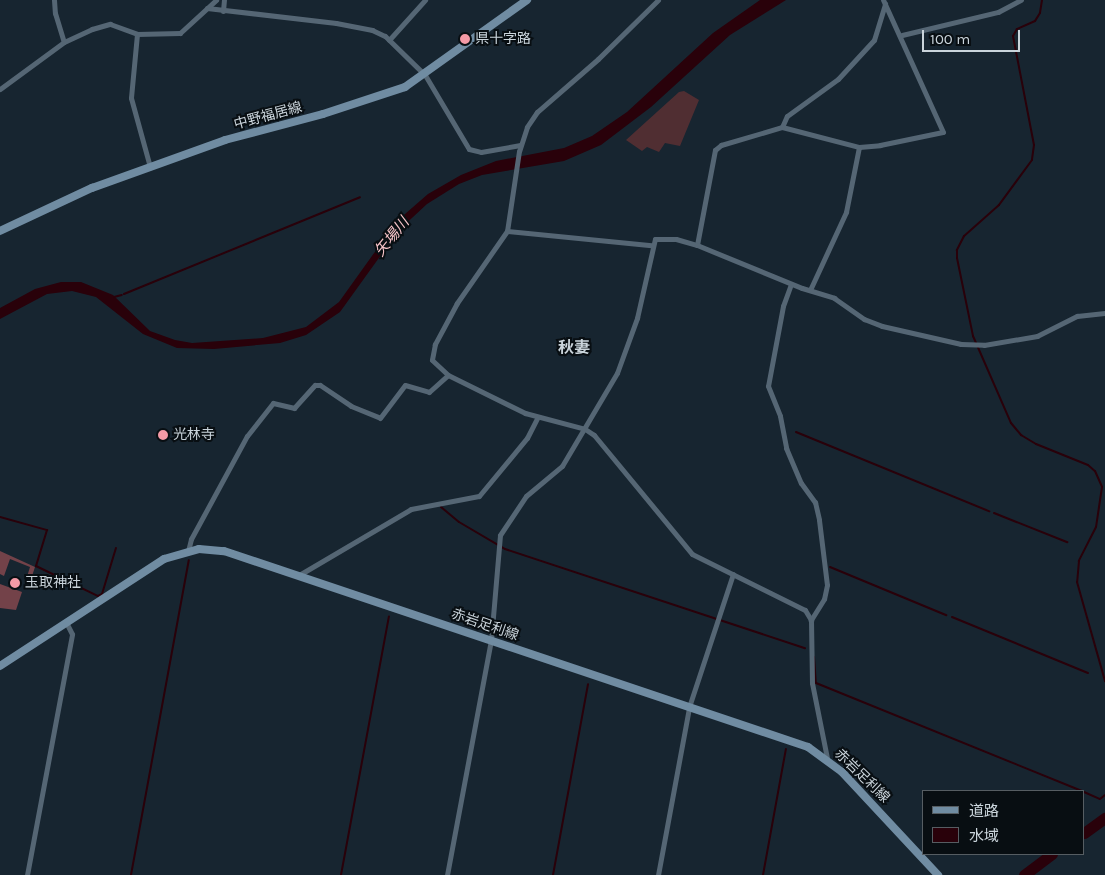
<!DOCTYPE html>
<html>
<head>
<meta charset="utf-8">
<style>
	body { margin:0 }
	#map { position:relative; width:1105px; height:875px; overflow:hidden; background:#172530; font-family:Karla,"Noto Sans JP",sans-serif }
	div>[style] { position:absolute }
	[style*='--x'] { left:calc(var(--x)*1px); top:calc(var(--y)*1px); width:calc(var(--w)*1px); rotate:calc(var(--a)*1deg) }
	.green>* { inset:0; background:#502e32 }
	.forest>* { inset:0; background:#734249 }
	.water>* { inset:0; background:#29010a }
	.stream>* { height:2px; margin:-1px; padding:0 1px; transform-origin:1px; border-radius:1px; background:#29010a }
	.river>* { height:11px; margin:-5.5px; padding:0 5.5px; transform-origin:5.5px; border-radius:5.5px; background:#29010a }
	.street>* { height:5px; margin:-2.5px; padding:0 2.5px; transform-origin:2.5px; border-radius:2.5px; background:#556674 }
	.secondary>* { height:8px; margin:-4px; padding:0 4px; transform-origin:4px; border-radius:4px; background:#708ca2 }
	.dots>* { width:14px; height:14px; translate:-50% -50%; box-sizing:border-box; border:2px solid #080e12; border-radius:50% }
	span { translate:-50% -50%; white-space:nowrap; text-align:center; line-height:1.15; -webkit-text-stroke:4px #080e12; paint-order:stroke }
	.poi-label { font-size:14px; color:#cad4db }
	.left { translate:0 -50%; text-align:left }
	.street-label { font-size:14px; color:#cad4db }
	.water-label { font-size:15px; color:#f7c4c9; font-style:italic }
	.quarter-label { font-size:16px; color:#cad4db; font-weight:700 }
	.legend { position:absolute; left:922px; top:790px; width:162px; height:65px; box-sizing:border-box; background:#080e12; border:1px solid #565d62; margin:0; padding:6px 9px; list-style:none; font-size:15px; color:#cad4db }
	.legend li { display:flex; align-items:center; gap:10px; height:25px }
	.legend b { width:25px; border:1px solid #565d62 }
	.scale { position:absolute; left:922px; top:30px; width:98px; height:22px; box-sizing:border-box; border:2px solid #cad4db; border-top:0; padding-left:6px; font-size:15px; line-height:18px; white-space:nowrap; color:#cad4db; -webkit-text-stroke:4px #080e12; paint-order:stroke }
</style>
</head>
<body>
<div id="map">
	<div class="green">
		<i style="clip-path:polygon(684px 91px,699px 100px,680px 146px,665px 143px,659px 152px,647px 147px,642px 151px,626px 140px,679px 92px)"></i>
	</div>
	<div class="forest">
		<i style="clip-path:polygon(0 551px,35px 567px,30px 582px,26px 580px,30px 567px,10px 559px,4px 576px,0 574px)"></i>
		<i style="clip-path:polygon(0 584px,22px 592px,16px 610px,0 608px)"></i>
	</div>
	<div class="water">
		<i style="clip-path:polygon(760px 0,786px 0,730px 35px,651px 107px,601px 145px,564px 161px,482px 175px,459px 184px,427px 204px,399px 230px,340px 312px,306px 335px,280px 343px,214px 349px,177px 348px,143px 334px,96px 297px,72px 291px,47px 294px,0 319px,0 308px,35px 289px,61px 282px,81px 282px,113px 295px,150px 331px,175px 340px,192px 343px,263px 338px,306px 327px,339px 302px,397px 221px,428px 194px,461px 175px,496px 161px,564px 148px,592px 136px,627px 112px,713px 33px)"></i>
	</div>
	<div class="stream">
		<i style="--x:1042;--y:0;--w:13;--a:99"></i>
		<i style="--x:1040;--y:13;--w:9;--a:122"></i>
		<i style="--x:1035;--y:21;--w:20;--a:156"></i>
		<i style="--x:1017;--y:29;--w:8;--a:120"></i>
		<i style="--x:1013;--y:36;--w:111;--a:79.1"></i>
		<i style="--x:1034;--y:145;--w:15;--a:98"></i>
		<i style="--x:1032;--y:160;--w:56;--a:126.3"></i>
		<i style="--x:999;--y:205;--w:47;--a:138.5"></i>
		<i style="--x:964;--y:236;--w:16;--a:117"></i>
		<i style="--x:957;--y:250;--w:8;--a:90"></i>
		<i style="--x:957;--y:258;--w:80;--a:78.4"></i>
		<i style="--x:973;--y:336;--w:95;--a:66.4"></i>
		<i style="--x:1011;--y:423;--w:16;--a:50"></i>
		<i style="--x:1021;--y:435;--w:17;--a:31"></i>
		<i style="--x:1036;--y:444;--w:56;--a:22"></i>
		<i style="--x:1088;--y:465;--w:9;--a:41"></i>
		<i style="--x:1095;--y:471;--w:17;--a:66"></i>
		<i style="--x:1102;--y:487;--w:40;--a:98.5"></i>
		<i style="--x:1096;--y:527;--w:38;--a:117"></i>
		<i style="--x:1079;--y:561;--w:21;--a:95"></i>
		<i style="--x:1077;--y:582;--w:103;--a:74.2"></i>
		<i style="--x:124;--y:294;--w:255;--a:-22.3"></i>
		<i style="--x:114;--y:297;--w:8;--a:-14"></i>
		<i style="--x:796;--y:432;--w:209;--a:22.3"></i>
		<i style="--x:441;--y:507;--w:23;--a:40"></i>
		<i style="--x:459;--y:522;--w:53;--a:30.4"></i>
		<i style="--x:505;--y:549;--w:316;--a:18.3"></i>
		<i style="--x:994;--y:513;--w:79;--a:21.7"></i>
		<i style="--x:0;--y:517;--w:49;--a:15.5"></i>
		<i style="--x:47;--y:530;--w:38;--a:107"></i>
		<i style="--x:36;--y:566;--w:69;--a:25.8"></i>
		<i style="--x:98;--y:596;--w:4;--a:-27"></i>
		<i style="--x:102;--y:594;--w:48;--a:-73.1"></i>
		<i style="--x:830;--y:567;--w:126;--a:22.5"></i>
		<i style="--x:952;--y:617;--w:147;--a:22.4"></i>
		<i style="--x:814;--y:657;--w:26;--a:86"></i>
		<i style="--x:816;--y:683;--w:287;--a:22.1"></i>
		<i style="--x:1084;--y:792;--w:17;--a:24"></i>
		<i style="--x:1100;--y:799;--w:6;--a:-39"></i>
		<i style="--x:131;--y:875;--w:320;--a:-79.6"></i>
		<i style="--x:341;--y:875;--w:263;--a:-79.5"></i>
		<i style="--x:553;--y:875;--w:194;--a:-79.6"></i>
		<i style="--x:763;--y:875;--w:128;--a:-79.7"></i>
	</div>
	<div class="river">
		<i style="--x:1084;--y:833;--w:26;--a:-36"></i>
		<i style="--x:1024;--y:875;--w:35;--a:-37"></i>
	</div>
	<div class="street">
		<i style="--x:54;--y:0;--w:13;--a:86"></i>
		<i style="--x:55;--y:13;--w:30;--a:73"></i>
		<i style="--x:658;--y:0;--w:84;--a:135.5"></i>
		<i style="--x:598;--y:59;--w:81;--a:139"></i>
		<i style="--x:537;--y:112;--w:18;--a:124"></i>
		<i style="--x:527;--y:127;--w:25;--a:108"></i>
		<i style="--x:519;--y:151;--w:81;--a:98.5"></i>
		<i style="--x:507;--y:231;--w:88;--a:124.8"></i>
		<i style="--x:457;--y:303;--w:47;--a:118.2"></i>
		<i style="--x:435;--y:344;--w:16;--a:101"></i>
		<i style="--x:432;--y:360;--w:22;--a:43"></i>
		<i style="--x:448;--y:375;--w:86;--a:26.3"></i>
		<i style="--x:525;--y:413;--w:62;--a:14.9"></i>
		<i style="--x:585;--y:429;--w:11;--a:34"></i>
		<i style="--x:594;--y:435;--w:154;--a:50.5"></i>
		<i style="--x:692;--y:554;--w:126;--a:26.4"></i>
		<i style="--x:805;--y:610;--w:12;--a:59"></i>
		<i style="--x:811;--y:620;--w:63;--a:89.1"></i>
		<i style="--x:812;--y:683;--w:76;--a:78.7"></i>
		<i style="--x:207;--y:8;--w:130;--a:6.6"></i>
		<i style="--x:336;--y:23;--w:37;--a:11"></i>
		<i style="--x:372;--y:30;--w:14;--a:25"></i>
		<i style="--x:385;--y:36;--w:56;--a:44.3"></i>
		<i style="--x:425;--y:75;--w:86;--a:59.3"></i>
		<i style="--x:469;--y:149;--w:12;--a:14"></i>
		<i style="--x:481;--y:152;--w:40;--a:-10"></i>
		<i style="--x:223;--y:11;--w:11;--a:-85"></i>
		<i style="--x:137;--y:34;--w:64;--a:95.4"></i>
		<i style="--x:131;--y:98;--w:72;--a:74.6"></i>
		<i style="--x:902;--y:35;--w:99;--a:-13.5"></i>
		<i style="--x:998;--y:12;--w:26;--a:-28"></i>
		<i style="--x:389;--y:40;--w:54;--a:-48"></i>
		<i style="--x:0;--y:89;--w:79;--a:-36.3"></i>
		<i style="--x:64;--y:42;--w:31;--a:-25"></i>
		<i style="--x:92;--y:29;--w:19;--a:-16"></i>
		<i style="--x:110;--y:24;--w:29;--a:20"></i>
		<i style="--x:137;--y:34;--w:43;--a:-1.3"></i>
		<i style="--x:180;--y:33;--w:49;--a:-42.5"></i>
		<i style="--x:782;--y:127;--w:12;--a:-66"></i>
		<i style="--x:787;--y:116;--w:63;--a:-36"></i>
		<i style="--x:838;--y:79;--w:53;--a:-47.3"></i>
		<i style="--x:874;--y:40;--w:38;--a:-73"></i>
		<i style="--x:507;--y:231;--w:145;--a:5.6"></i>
		<i style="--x:697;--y:245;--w:97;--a:-79.3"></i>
		<i style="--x:715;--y:150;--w:8;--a:-40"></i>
		<i style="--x:721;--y:145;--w:64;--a:-16.4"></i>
		<i style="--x:782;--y:127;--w:80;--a:14.6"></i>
		<i style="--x:859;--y:147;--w:21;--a:-5"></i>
		<i style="--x:880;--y:145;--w:64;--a:-11.7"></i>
		<i style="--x:943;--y:132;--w:145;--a:-114.4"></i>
		<i style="--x:791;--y:284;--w:23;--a:110"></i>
		<i style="--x:783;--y:306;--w:81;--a:100.6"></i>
		<i style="--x:768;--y:386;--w:32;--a:68"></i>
		<i style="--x:780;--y:416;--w:33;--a:79"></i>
		<i style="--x:786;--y:448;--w:38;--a:67"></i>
		<i style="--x:801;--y:483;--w:24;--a:54"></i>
		<i style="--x:815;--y:502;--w:18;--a:77"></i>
		<i style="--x:819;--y:520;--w:65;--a:83"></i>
		<i style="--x:827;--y:585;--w:14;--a:102"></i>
		<i style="--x:824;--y:599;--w:25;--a:122"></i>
		<i style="--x:810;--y:290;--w:86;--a:-65.2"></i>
		<i style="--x:846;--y:212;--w:66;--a:-78.7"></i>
		<i style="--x:188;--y:551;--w:12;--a:-76"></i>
		<i style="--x:191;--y:539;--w:117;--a:-61.5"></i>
		<i style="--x:247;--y:436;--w:42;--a:-51.8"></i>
		<i style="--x:273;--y:403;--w:22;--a:13"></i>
		<i style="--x:294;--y:408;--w:31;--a:-48"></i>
		<i style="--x:315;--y:385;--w:5;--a:0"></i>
		<i style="--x:320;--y:385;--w:37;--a:34"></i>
		<i style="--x:351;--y:406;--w:31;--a:22"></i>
		<i style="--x:380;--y:418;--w:41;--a:-52.9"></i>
		<i style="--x:405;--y:385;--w:25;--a:16"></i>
		<i style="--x:429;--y:392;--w:25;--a:-42"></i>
		<i style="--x:299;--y:575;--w:130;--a:-30.5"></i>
		<i style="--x:411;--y:509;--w:69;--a:-10.8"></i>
		<i style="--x:479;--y:496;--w:75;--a:-50.4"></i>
		<i style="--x:527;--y:438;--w:22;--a:-63"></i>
		<i style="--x:27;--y:875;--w:245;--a:-79.4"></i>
		<i style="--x:72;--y:634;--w:13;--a:-117"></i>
		<i style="--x:447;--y:875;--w:239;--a:-79.4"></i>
		<i style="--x:491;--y:640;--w:105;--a:-85.1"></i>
		<i style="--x:500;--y:535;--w:47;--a:-56.3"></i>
		<i style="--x:526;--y:496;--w:47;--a:-39.8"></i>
		<i style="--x:562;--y:466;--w:108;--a:-59.4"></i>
		<i style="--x:617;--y:373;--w:59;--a:-70"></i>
		<i style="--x:637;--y:318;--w:81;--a:-77.2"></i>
		<i style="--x:655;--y:239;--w:21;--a:0"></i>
		<i style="--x:676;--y:239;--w:22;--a:16"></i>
		<i style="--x:697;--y:245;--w:113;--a:22.3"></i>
		<i style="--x:802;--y:288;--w:34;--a:17"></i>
		<i style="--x:834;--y:298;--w:37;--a:35"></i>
		<i style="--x:864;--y:319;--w:19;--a:21"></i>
		<i style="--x:882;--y:326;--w:81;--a:12.8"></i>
		<i style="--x:961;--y:344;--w:23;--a:2"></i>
		<i style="--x:984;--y:345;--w:54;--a:-9.6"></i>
		<i style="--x:1037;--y:336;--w:45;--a:-26.6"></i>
		<i style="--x:1077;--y:316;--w:28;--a:-6"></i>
		<i style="--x:658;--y:875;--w:171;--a:-79.5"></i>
		<i style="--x:689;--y:707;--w:140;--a:-71.7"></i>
	</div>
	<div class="secondary">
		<i style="--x:0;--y:231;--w:102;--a:-25.1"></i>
		<i style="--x:92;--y:188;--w:141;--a:-19.8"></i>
		<i style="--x:225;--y:140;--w:101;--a:-14.9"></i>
		<i style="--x:323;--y:114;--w:86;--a:-18.2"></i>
		<i style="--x:405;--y:87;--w:150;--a:-35.5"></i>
		<i style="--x:0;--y:666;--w:196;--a:-33.1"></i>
		<i style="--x:164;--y:559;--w:36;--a:-16"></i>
		<i style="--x:199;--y:549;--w:25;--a:5"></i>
		<i style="--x:224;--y:551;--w:616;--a:18.55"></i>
		<i style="--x:808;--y:747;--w:42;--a:36.3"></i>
		<i style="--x:842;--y:772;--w:141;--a:47"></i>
	</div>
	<div class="dots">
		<i style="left:465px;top:39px;background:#f49aa6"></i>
		<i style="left:163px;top:435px;background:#f49aa6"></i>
		<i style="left:15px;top:583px;background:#f49aa6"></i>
	</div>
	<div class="poi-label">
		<span class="left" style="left:475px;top:39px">県十字路</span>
		<span class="left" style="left:173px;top:435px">光林寺</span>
		<span class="left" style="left:25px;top:583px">玉取神社</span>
	</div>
	<div class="street-label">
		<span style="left:268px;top:116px;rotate:-15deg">中野福居線</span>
		<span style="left:485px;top:625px;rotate:19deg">赤岩足利線</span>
		<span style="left:862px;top:776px;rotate:44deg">赤岩足利線</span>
	</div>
	<div class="water-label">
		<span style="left:392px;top:237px;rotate:-51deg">矢場川</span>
	</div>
	<div class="quarter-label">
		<span style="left:574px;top:348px">秋妻</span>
	</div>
	<ul class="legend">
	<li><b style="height:6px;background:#708ca2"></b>道路</li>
	<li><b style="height:14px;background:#29010a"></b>水域</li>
	</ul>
	<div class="scale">100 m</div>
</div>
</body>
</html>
